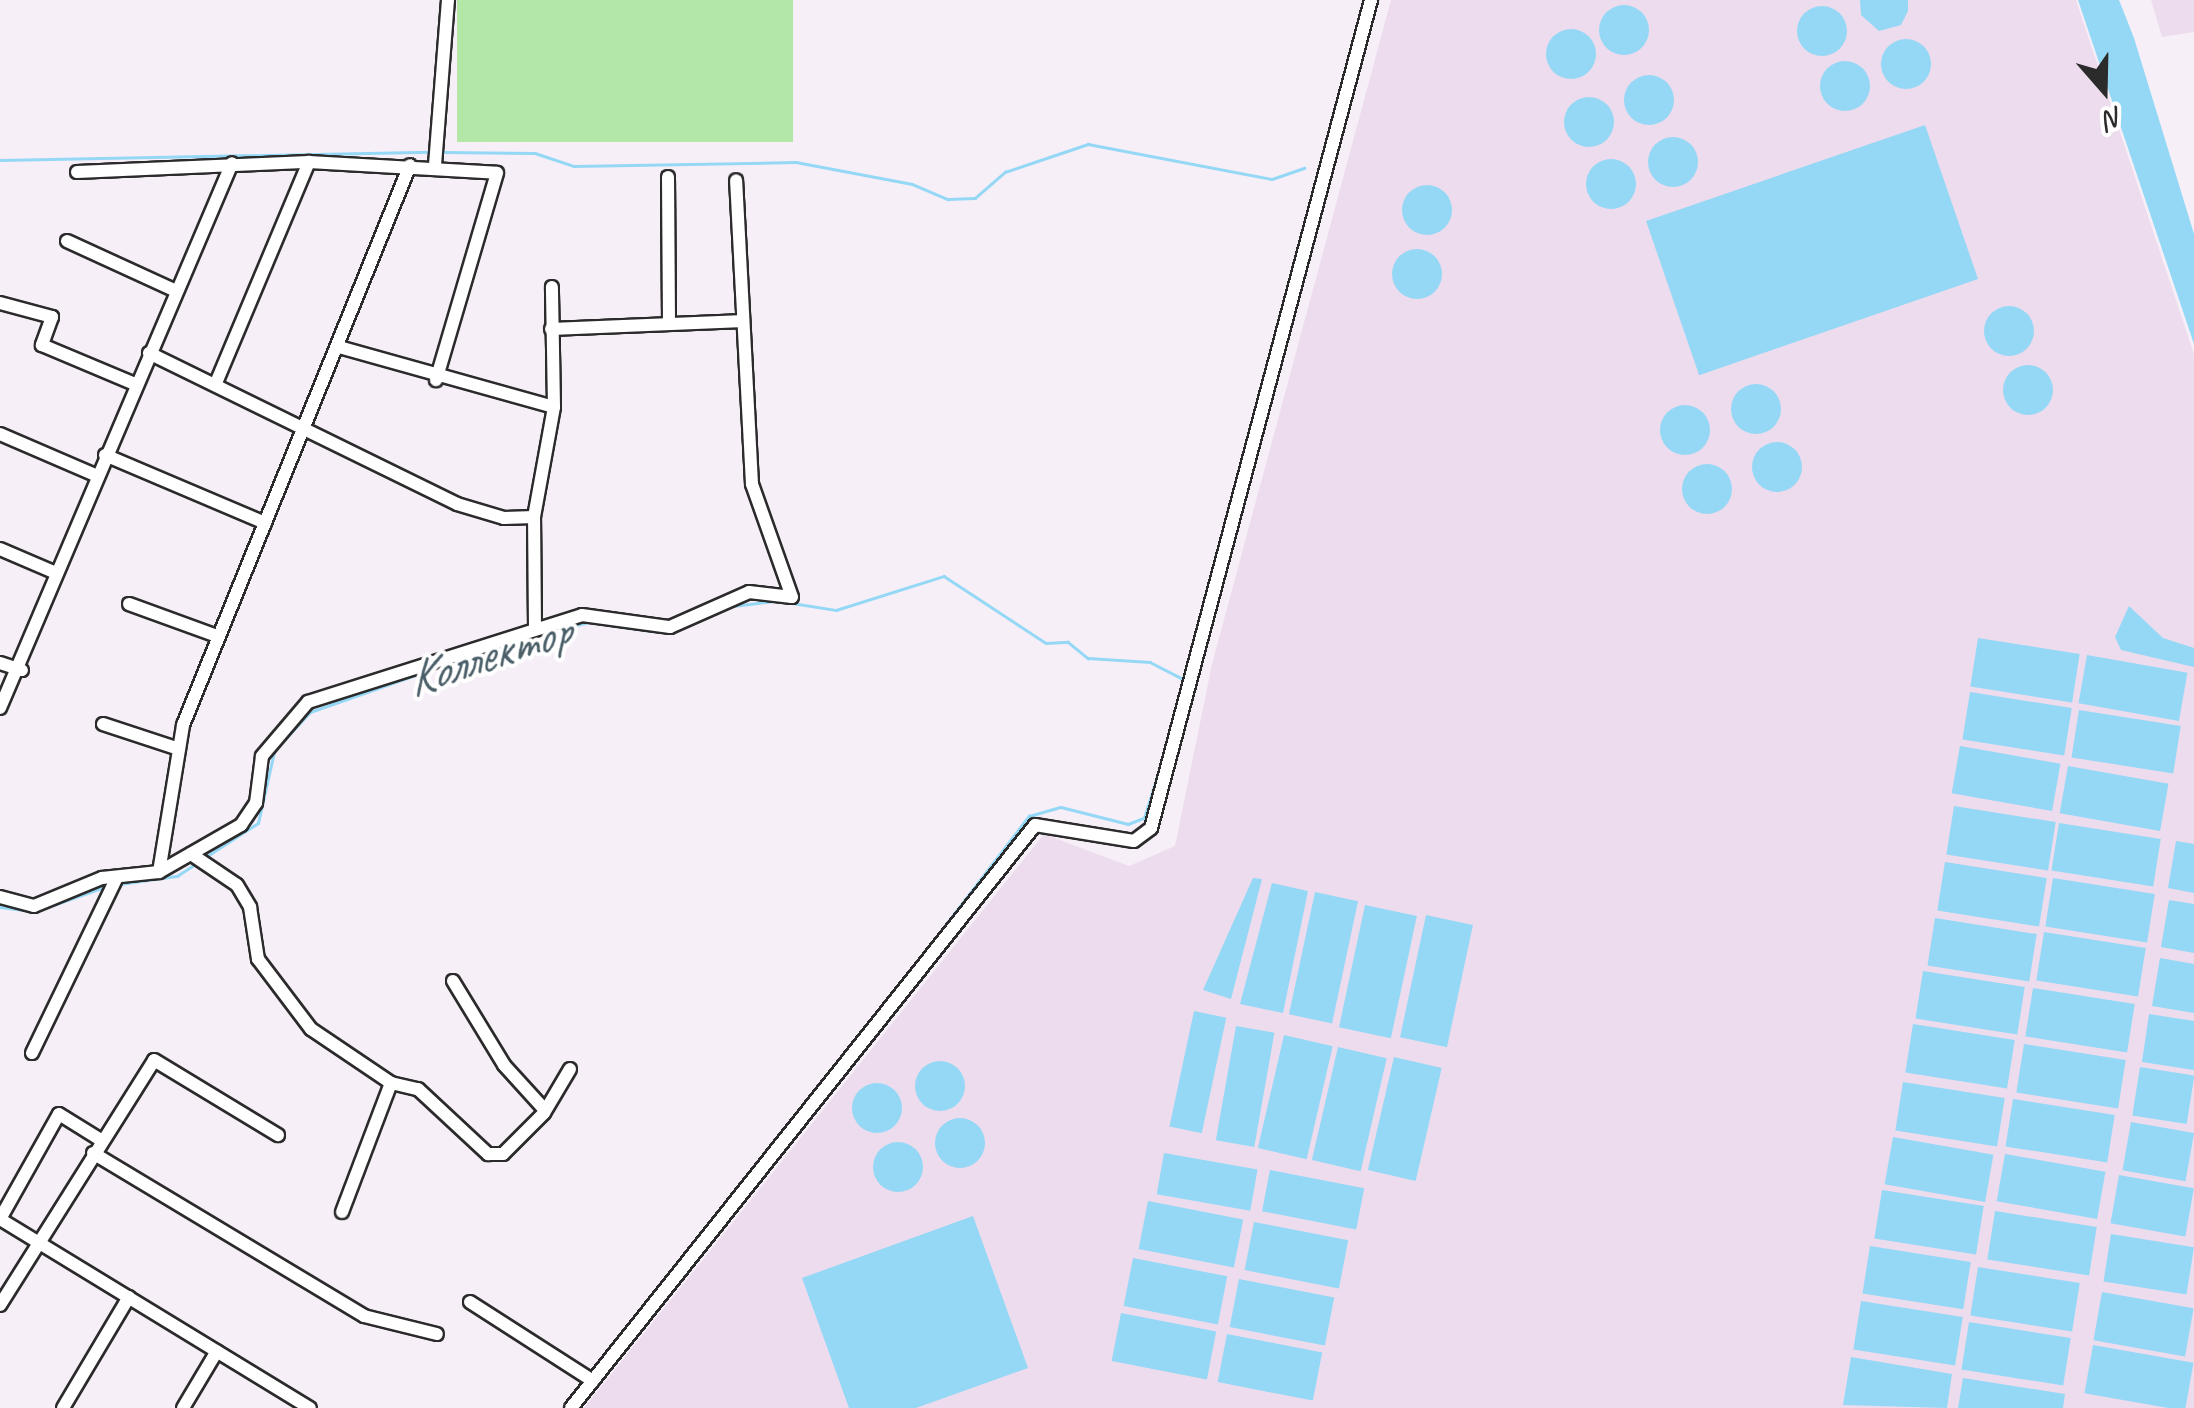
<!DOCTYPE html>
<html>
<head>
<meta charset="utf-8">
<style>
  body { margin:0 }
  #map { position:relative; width:2194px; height:1408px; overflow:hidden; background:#f7eff7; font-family:Caveat,sans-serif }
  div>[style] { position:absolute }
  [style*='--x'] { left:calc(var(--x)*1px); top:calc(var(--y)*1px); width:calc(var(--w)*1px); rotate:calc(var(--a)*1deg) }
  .built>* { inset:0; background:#eddced }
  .green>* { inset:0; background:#b3e7a8; transform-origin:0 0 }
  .water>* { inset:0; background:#94d8f6; transform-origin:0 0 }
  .round { border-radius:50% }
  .stream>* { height:2.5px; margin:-1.25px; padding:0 1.25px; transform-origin:1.25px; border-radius:1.25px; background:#94d8f6 }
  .roads { filter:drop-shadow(2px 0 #2b2b2b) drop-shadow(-2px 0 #2b2b2b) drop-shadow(0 2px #2b2b2b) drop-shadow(0 -2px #2b2b2b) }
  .minor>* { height:12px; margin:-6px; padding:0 6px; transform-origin:6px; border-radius:6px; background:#fff }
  span { translate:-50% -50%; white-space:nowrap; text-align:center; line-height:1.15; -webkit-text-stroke:8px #fff; paint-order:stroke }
  .water-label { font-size:50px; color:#4a5f68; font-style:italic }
  .north { position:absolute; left:2054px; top:40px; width:100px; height:100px; -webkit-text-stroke:8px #fff; paint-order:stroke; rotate:160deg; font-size:28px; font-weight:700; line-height:40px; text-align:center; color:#2b2b2b }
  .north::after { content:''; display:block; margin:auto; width:35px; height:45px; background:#2b2b2b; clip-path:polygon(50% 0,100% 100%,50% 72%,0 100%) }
</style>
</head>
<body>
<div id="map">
  <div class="built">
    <i style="clip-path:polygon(1391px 0,2076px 0,2194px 354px,2194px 1408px,584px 1408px,1044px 834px,1129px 866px,1175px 846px,1212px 664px)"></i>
    <i style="clip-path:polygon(2151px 0,2194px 0,2194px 32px,2162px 37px)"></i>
  </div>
  <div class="green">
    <i style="left:457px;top:0;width:336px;height:142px"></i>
  </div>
  <div class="water">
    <i style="clip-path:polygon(1860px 0,1908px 0,1908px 11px,1901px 25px,1879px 31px,1861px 15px)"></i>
    <i style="clip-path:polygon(2078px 0,2119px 0,2134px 38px,2194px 234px,2194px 344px)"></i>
    <i class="round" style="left:1599px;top:5px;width:50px;height:50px"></i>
    <i class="round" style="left:1797px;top:6px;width:50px;height:50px"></i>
    <i class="round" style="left:1546px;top:29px;width:50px;height:50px"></i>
    <i class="round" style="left:1881px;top:39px;width:50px;height:50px"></i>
    <i class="round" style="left:1820px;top:61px;width:50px;height:50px"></i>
    <i class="round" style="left:1624px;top:75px;width:50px;height:50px"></i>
    <i class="round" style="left:1564px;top:97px;width:50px;height:50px"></i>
    <i style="left:1925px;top:125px;width:163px;height:295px;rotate:71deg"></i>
    <i class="round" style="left:1648px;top:137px;width:50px;height:50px"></i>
    <i class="round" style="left:1586px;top:159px;width:50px;height:50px"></i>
    <i class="round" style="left:1402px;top:185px;width:50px;height:50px"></i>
    <i class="round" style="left:1392px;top:249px;width:50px;height:50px"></i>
    <i class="round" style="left:1984px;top:306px;width:50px;height:50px"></i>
    <i class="round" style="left:2003px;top:365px;width:50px;height:50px"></i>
    <i class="round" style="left:1731px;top:384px;width:50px;height:50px"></i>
    <i class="round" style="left:1660px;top:405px;width:50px;height:50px"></i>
    <i class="round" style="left:1752px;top:442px;width:50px;height:50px"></i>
    <i class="round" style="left:1682px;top:464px;width:50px;height:50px"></i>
    <i style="clip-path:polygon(2129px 606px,2163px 638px,2194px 648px,2194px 667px,2121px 650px,2115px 637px)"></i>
    <i style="left:1978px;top:638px;width:103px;height:49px;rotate:9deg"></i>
    <i style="left:2087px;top:655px;width:102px;height:49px;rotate:10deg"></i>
    <i style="left:1970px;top:692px;width:103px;height:48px;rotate:9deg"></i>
    <i style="left:2079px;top:710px;width:103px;height:48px;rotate:9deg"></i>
    <i style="left:1960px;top:746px;width:102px;height:48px;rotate:10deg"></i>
    <i style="left:2068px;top:766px;width:102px;height:48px;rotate:10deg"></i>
    <i style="left:1954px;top:806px;width:103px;height:49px;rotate:9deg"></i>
    <i style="left:2059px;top:823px;width:103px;height:48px;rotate:9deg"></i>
    <i style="clip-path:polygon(2176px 841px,2194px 844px,2194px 893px,2168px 888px)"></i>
    <i style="left:1945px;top:862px;width:103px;height:49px;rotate:9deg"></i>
    <i style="clip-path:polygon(1253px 878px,1262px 879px,1231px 999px,1203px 990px)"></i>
    <i style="left:2053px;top:878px;width:103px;height:49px;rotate:9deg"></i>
    <i style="clip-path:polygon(1272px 883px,1308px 891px,1283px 1013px,1240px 1004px)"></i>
    <i style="left:1315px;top:892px;width:44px;height:125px;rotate:12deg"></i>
    <i style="clip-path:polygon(2169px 900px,2194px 904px,2194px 953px,2161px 947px)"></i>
    <i style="left:1365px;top:905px;width:53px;height:125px;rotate:12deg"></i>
    <i style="left:1426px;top:915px;width:48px;height:125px;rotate:12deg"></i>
    <i style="left:1935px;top:918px;width:103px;height:48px;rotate:9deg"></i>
    <i style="left:2044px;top:932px;width:103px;height:49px;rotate:9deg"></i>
    <i style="clip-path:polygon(2160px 958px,2194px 964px,2194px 1013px,2152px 1006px)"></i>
    <i style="left:1923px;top:971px;width:103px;height:48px;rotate:9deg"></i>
    <i style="left:2033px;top:988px;width:103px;height:49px;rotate:9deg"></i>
    <i style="left:1194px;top:1011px;width:33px;height:118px;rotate:12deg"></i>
    <i style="clip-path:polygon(2149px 1014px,2194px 1021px,2194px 1070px,2142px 1062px)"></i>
    <i style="left:1913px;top:1024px;width:103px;height:49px;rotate:9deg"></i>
    <i style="left:1236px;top:1026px;width:39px;height:116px;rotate:10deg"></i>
    <i style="left:1284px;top:1035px;width:50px;height:116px;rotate:13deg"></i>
    <i style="left:2024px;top:1044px;width:103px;height:49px;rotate:9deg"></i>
    <i style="left:1338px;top:1047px;width:50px;height:116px;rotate:13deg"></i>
    <i style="left:1394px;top:1057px;width:49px;height:116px;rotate:13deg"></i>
    <i class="round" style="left:915px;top:1061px;width:50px;height:50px"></i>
    <i style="left:2140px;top:1067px;width:55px;height:49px;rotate:9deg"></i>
    <i style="left:1903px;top:1082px;width:103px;height:49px;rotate:9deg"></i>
    <i class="round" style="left:852px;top:1083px;width:50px;height:50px"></i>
    <i style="left:2013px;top:1099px;width:103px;height:48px;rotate:9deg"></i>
    <i class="round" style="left:935px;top:1118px;width:50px;height:50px"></i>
    <i style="left:2131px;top:1122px;width:64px;height:49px;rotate:10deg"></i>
    <i style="left:1893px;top:1137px;width:102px;height:48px;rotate:10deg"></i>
    <i class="round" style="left:873px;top:1142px;width:50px;height:50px"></i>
    <i style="left:1164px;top:1153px;width:95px;height:42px;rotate:10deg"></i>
    <i style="left:2005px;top:1154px;width:102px;height:48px;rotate:10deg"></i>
    <i style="left:1270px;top:1170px;width:96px;height:42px;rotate:11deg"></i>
    <i style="left:2119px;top:1175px;width:76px;height:49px;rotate:10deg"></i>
    <i style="left:1882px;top:1190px;width:103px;height:49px;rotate:9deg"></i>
    <i style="left:1148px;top:1201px;width:97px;height:49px;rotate:11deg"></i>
    <i style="left:1995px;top:1211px;width:103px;height:49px;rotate:9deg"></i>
    <i style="clip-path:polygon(973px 1216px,1028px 1368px,916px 1408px,849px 1408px,802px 1278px)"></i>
    <i style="left:1254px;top:1222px;width:96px;height:49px;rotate:11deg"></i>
    <i style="left:2111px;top:1234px;width:84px;height:48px;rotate:9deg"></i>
    <i style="left:1870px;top:1246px;width:102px;height:48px;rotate:9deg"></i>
    <i style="left:1133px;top:1258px;width:96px;height:49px;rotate:11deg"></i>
    <i style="left:1978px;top:1267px;width:103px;height:49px;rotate:9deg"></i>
    <i style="left:1239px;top:1279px;width:97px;height:49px;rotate:11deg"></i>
    <i style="left:2102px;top:1292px;width:93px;height:49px;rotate:10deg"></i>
    <i style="left:1861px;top:1301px;width:103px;height:49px;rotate:9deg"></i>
    <i style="left:1121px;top:1313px;width:97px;height:49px;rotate:11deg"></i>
    <i style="left:1969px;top:1322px;width:103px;height:48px;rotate:9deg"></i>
    <i style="left:1227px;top:1334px;width:97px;height:49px;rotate:11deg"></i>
    <i style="left:2093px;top:1345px;width:102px;height:49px;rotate:10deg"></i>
    <i style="clip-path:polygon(1851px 1357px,1952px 1374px,1947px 1408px,1843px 1405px)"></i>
    <i style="clip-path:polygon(1963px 1378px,2065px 1394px,2063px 1408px,1958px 1408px)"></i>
  </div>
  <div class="stream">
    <i style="--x:443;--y:152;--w:92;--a:0.6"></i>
    <i style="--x:535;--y:153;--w:41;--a:18.4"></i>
    <i style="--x:574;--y:166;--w:222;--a:-1"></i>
    <i style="--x:796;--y:162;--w:118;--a:10.7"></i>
    <i style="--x:912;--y:184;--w:39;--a:23"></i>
    <i style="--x:948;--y:199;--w:27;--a:-2"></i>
    <i style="--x:975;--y:198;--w:40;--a:-41"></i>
    <i style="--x:1005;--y:172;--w:88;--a:-18.6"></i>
    <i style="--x:1088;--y:144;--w:187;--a:10.8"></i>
    <i style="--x:1272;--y:179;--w:34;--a:-19"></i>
    <i style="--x:0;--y:160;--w:430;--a:-1.1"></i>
    <i style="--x:792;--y:603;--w:45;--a:9"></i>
    <i style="--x:836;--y:610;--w:113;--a:-17.5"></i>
    <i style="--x:944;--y:576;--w:122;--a:33.3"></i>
    <i style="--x:1046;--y:643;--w:22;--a:-3"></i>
    <i style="--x:1068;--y:642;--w:26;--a:39"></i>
    <i style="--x:1088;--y:658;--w:62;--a:3.7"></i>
    <i style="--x:1150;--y:662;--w:42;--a:27.2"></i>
    <i style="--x:733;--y:606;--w:41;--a:-7"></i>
    <i style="--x:608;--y:625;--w:51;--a:7.8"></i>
    <i style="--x:555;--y:630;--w:37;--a:-13"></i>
    <i style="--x:445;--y:665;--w:87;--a:-17.4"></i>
    <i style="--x:285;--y:739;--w:37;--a:-47"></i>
    <i style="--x:310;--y:712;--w:121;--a:-19.3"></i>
    <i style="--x:204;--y:858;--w:64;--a:-32.9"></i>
    <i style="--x:258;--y:823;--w:73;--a:-77.3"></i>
    <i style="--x:120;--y:884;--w:58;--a:-8"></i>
    <i style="--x:177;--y:876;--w:24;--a:-33"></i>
    <i style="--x:0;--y:907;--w:32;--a:7"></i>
    <i style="--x:45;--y:908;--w:66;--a:-19.5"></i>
    <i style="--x:903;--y:980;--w:207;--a:-52.5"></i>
    <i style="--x:1029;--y:816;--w:33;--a:-16"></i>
    <i style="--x:1061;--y:807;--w:69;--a:14.2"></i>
    <i style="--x:1128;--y:824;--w:17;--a:-21"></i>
    <i style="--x:1144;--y:818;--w:70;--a:-72.6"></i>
  </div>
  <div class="roads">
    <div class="minor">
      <i style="--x:435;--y:165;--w:166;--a:-85.5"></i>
      <i style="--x:77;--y:172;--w:232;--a:-2.5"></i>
      <i style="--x:309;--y:162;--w:188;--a:3.3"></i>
      <i style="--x:497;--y:173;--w:216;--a:106.4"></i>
      <i style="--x:668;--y:177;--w:142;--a:89.6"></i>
      <i style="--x:67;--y:241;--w:120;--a:24.6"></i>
      <i style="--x:0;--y:303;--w:54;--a:15.1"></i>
      <i style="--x:52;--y:317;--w:30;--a:110"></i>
      <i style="--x:42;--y:345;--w:101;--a:22.8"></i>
      <i style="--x:551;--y:329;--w:187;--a:-2.4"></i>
      <i style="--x:339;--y:347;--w:223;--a:15.6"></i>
      <i style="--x:149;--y:353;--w:343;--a:26.1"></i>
      <i style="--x:457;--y:504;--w:49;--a:16.6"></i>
      <i style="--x:504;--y:518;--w:30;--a:-2"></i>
      <i style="--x:216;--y:383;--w:240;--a:-67.2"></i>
      <i style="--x:0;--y:434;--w:103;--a:23.3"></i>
      <i style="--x:105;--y:455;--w:174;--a:23"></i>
      <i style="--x:0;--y:549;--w:61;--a:23.2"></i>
      <i style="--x:129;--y:604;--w:94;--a:20"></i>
      <i style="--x:535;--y:628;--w:111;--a:-90.5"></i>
      <i style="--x:534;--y:517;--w:112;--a:-79.7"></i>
      <i style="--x:554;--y:407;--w:120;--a:-91"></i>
      <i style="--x:0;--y:663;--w:23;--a:18"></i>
      <i style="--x:0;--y:708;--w:592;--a:-66.94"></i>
      <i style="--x:103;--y:724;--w:80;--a:18.2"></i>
      <i style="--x:191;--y:854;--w:55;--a:34"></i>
      <i style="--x:237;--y:885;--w:26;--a:59"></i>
      <i style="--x:250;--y:907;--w:53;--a:81.3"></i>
      <i style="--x:258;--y:959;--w:88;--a:52.9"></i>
      <i style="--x:311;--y:1029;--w:97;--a:34"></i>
      <i style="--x:391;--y:1083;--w:28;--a:13"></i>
      <i style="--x:418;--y:1089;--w:96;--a:42.9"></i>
      <i style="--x:488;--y:1154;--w:15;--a:0"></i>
      <i style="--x:503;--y:1154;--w:58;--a:-45"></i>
      <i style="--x:544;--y:1113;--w:51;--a:-59.4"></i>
      <i style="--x:159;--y:872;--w:149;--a:-80.7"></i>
      <i style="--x:183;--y:725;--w:604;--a:-67.93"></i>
      <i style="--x:0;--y:897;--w:35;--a:15"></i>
      <i style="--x:34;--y:906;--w:74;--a:-22.4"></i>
      <i style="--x:102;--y:878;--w:57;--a:-6"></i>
      <i style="--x:159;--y:872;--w:95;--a:-29.8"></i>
      <i style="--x:241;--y:825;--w:27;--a:-56"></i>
      <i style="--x:256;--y:803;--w:47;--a:-82.7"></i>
      <i style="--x:262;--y:756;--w:71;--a:-49.6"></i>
      <i style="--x:308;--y:702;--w:287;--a:-17.6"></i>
      <i style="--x:582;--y:615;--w:89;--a:7.8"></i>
      <i style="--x:670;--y:627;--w:86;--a:-23.9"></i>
      <i style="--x:749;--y:592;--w:43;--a:6.6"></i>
      <i style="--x:792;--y:597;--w:120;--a:-109.5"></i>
      <i style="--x:752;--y:484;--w:304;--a:-93"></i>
      <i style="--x:453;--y:981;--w:98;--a:58.7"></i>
      <i style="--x:504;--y:1065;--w:61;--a:47.7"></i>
      <i style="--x:32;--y:1053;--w:195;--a:-64.2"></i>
      <i style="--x:93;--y:1153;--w:316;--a:31"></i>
      <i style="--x:364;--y:1316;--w:75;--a:13.9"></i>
      <i style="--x:342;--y:1212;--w:138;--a:-69.2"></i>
      <i style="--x:0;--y:1219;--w:363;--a:31.4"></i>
      <i style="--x:0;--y:1219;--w:120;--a:-60.7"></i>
      <i style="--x:59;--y:1114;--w:49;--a:31.8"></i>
      <i style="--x:470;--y:1302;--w:146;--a:32.7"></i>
      <i style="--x:0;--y:1305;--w:289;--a:-57.8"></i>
      <i style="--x:154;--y:1060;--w:145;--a:31.2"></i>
      <i style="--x:63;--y:1408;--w:129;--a:-59.3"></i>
      <i style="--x:183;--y:1408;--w:66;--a:-59.2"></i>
      <i style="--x:571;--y:1408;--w:745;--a:-51.48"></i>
      <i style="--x:1035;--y:825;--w:100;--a:9.2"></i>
      <i style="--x:1134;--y:841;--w:21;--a:-37"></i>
      <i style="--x:1151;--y:828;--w:857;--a:-75.12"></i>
    </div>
  </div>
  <div class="water-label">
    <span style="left:488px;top:655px;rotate:-18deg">Коллектор</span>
  </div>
  <div class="north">N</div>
</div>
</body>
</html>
